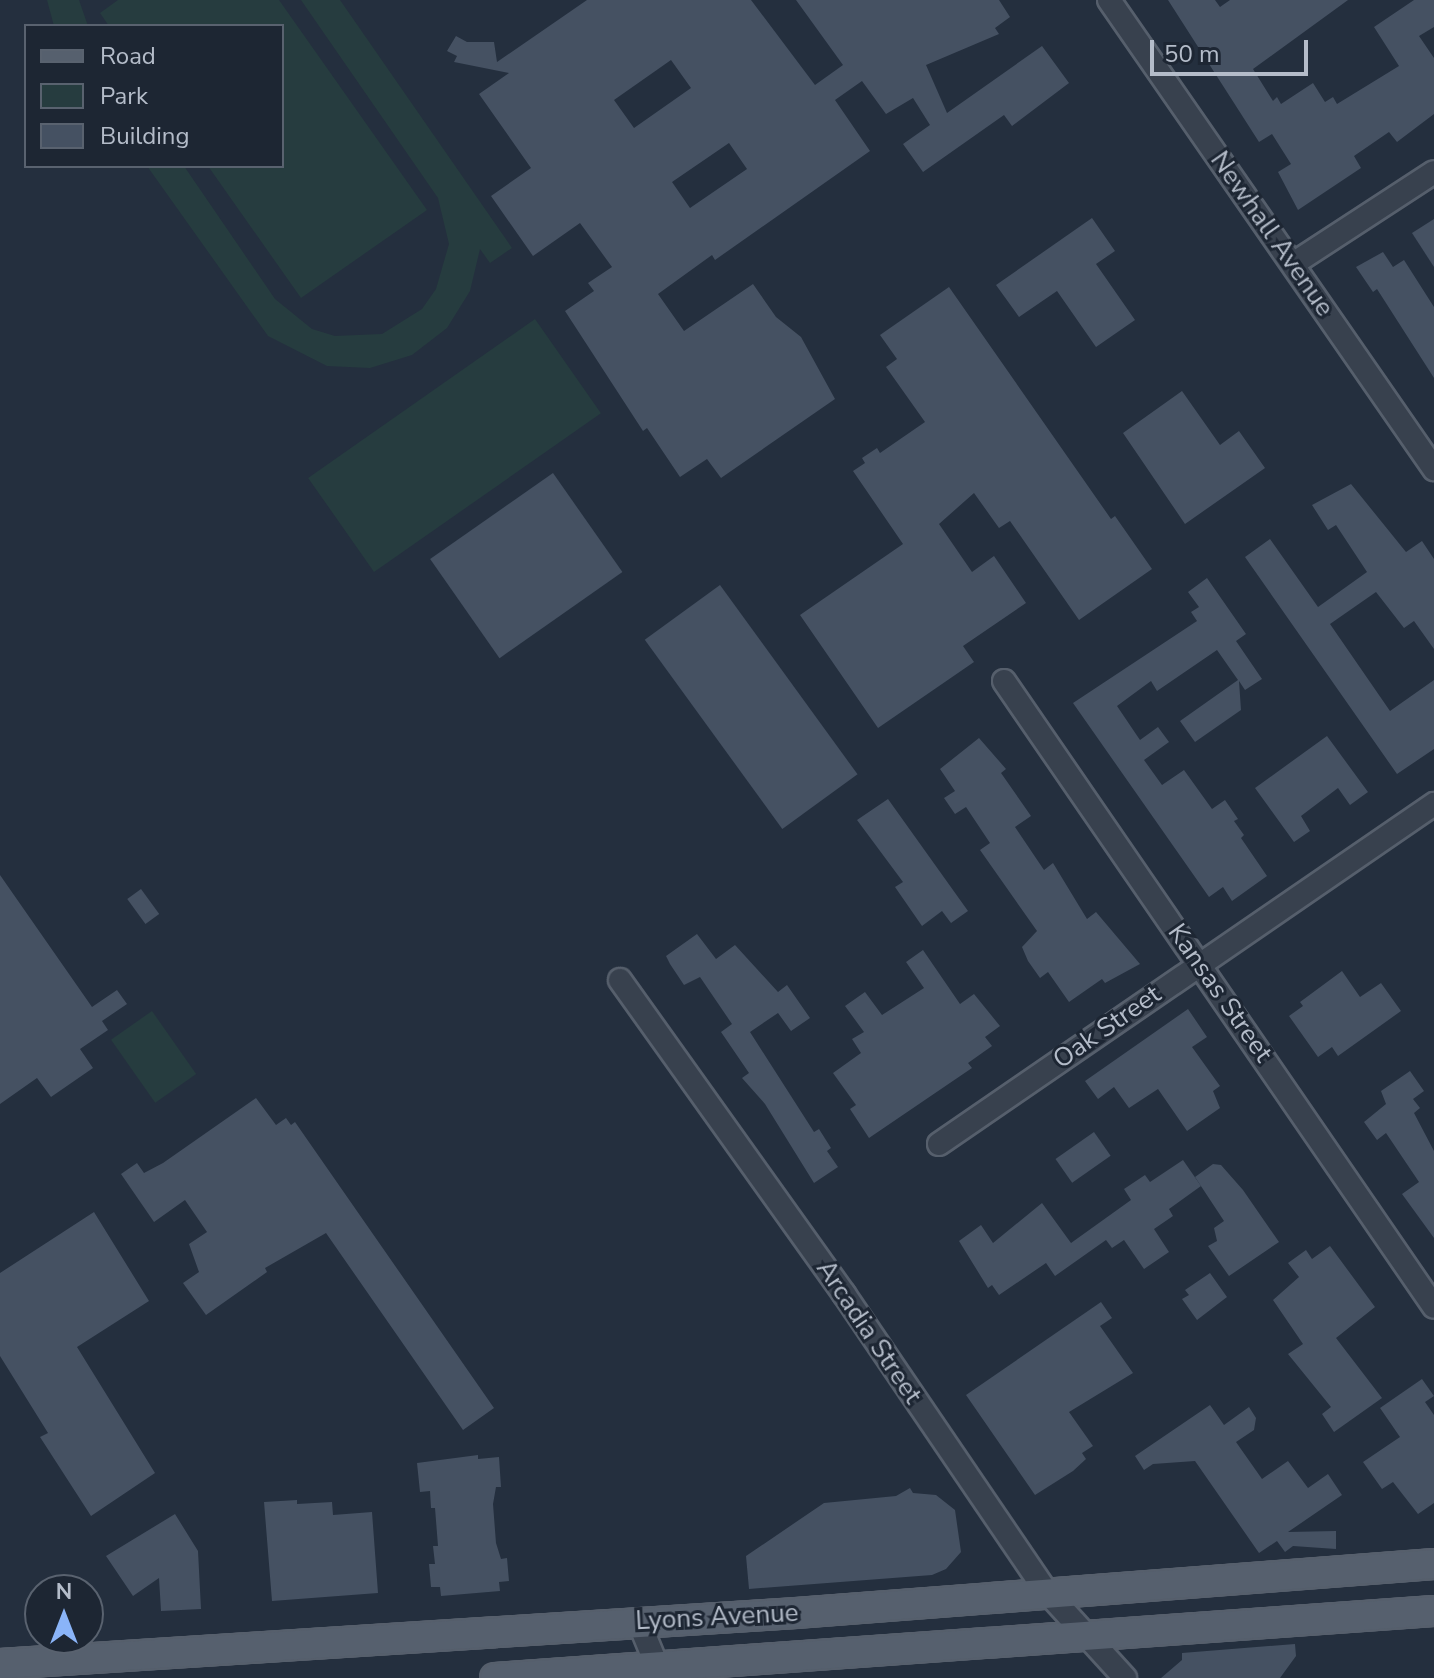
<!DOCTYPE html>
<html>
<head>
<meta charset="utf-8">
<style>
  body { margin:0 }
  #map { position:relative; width:1434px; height:1678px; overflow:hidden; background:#242f3e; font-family:"Nunito Sans",sans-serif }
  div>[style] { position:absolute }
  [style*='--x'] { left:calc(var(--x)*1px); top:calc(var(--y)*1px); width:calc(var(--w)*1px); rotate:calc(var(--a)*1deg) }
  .green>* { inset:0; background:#263c3f; transform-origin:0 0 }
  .building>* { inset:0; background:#455162; transform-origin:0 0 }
  .roads { filter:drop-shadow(2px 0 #565f6c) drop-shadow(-2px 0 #565f6c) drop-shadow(0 2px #565f6c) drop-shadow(0 -2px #565f6c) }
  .minor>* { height:22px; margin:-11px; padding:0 11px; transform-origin:11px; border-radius:11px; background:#38414e }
  .major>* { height:28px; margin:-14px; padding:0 14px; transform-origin:14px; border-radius:14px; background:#56606e }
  span { translate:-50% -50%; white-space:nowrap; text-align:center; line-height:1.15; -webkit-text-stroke:6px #1d2633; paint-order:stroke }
  .street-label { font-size:26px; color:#b4bcc9 }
  .legend { position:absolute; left:24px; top:24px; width:260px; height:144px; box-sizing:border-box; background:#1d2633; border:2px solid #59626f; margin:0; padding:10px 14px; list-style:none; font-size:24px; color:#b4bcc9 }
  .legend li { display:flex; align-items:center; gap:16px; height:40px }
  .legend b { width:40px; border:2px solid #59626f }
  .north { position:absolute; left:24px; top:1574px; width:80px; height:80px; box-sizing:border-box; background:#1d2633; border:2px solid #59626f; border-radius:50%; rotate:0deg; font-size:22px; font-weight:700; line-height:32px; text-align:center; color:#b4bcc9 }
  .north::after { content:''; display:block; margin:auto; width:28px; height:36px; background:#8ab4f8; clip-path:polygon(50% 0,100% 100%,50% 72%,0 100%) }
  .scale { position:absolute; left:1150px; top:40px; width:158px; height:36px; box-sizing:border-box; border:4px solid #b4bcc9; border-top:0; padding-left:10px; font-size:24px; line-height:28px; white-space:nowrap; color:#b4bcc9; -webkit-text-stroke:6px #1d2633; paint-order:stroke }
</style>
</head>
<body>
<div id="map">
  <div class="green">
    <i style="clip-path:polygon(47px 0,79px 0,88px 26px,54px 26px)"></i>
    <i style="clip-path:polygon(118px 0,279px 0,427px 210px,301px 298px,208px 166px,282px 166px,282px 26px,109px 26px,100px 13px)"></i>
    <i style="clip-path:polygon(301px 0,340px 0,512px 248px,490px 263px,480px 249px,470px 291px,447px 328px,412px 355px,370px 368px,327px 366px,268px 336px,147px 166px,184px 166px,275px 299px,312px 329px,335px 336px,382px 334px,422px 309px,436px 289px,449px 244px,438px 198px)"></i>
    <i style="left:535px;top:319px;width:115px;height:277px;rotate:55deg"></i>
    <i style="left:152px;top:1011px;width:77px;height:50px;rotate:55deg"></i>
  </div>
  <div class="building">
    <i style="clip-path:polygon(evenodd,587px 0,751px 0,815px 85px,843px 65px,796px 0,999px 0,1010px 17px,995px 28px,999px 34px,926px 65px,947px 113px,1042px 46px,1069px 83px,1012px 126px,1004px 115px,923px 172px,903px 144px,930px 125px,913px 98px,886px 114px,862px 81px,835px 100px,870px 151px,715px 260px,712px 255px,658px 294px,684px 331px,753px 284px,776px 317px,801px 337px,835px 399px,721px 478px,707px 459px,680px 477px,647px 428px,643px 431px,565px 311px,594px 291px,588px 283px,612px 267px,580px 223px,533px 256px,491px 196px,531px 168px,479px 94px,509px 73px,454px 62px,457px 56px,447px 51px,456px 36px,467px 42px,494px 42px,497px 62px,587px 0,671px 60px,691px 88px,634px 128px,614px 100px,671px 60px,587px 0,729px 143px,747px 169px,690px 208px,672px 182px,729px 143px)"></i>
    <i style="clip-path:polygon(1168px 0,1215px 0,1220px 7px,1230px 0,1348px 0,1253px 69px,1273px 101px,1277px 97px,1281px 104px,1313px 83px,1325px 102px,1333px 97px,1337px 104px,1399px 66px,1374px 27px,1414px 0,1434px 0,1434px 27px,1419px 36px,1434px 58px,1434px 114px,1397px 142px,1389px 132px,1354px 156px,1361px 168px,1298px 210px,1278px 172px,1291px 164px,1272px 134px,1259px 142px)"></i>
    <i style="clip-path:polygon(1092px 218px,1115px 251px,1096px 264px,1135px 320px,1096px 347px,1057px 291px,1019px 317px,996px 285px)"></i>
    <i style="clip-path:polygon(1434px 219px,1434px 267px,1412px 233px)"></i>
    <i style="clip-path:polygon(1383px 252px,1393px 267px,1404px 260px,1434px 307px,1434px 378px,1377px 289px,1373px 292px,1356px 267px)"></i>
    <i style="clip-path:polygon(949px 287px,1111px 519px,1115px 516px,1152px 569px,1079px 620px,1010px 521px,999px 528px,974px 493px,939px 524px,972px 572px,994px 556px,1026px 603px,963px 646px,974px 662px,878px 728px,800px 615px,903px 544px,853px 471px,865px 463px,862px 458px,877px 448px,880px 453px,925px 422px,886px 367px,897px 359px,880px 335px)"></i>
    <i style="clip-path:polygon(1182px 391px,1220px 445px,1239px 431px,1265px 468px,1185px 524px,1123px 433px)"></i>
    <i style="left:553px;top:473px;width:121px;height:150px;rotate:55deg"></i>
    <i style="clip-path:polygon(1351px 484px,1406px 552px,1422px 541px,1434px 559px,1434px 649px,1414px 621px,1404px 628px,1376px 592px,1330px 624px,1390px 711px,1434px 680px,1434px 749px,1397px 774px,1245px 557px,1270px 539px,1318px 607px,1367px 572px,1336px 525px,1328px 530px,1312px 505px)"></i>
    <i style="clip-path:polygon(1207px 578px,1246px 634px,1236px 641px,1262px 679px,1245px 690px,1239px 681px,1241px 710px,1195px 742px,1180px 721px,1238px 680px,1217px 650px,1157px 691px,1151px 681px,1117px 706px,1140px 740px,1158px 727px,1169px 742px,1144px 760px,1162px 785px,1184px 770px,1212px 809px,1225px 800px,1238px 819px,1234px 821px,1244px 835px,1241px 838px,1267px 876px,1232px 901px,1223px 887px,1209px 897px,1073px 703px,1197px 621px,1191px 612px,1199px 607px,1188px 592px)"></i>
    <i style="left:720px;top:585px;width:234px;height:93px;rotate:54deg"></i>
    <i style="clip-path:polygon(1327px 736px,1368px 792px,1350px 805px,1338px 788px,1301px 816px,1310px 831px,1294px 842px,1255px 788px)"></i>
    <i style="clip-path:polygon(979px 738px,1006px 769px,1001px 773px,1031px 816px,1015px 827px,1044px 870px,1053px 863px,1087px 919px,1096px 912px,1140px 964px,1105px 983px,1102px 979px,1069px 1002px,1048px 972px,1040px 978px,1028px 961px,1022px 947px,1037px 931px,980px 850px,990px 843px,966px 807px,955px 814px,944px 798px,955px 791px,940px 769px)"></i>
    <i style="clip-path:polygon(888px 799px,968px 911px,951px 923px,942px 911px,922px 926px,895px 887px,903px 882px,857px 820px)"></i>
    <i style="clip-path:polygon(0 875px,92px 1007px,117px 990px,127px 1004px,102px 1021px,108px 1030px,80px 1049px,93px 1068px,51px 1097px,37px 1078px,0 1104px)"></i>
    <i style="left:141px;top:889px;width:31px;height:17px;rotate:54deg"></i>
    <i style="clip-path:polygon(697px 934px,716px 959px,735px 945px,778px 992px,787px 985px,810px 1018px,791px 1031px,778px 1013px,750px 1032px,814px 1132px,819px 1129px,831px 1148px,827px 1151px,838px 1167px,814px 1183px,765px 1104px,742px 1078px,749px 1073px,721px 1032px,732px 1024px,700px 977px,684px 985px,670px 964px,666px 956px)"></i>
    <i style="clip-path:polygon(923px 950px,960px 1004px,974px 994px,1000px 1026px,985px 1037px,992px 1046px,968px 1063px,972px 1068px,869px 1138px,850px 1109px,856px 1105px,833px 1073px,861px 1053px,852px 1039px,864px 1032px,845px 1006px,865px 992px,882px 1015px,924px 988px,906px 962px)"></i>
    <i style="clip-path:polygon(1342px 971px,1360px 997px,1381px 983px,1401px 1011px,1338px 1056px,1332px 1047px,1318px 1057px,1289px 1016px,1303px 1006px,1300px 1002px)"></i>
    <i style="clip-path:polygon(1188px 1009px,1207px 1037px,1192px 1047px,1220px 1086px,1213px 1091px,1220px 1108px,1187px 1131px,1158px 1089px,1129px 1108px,1114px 1087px,1098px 1099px,1085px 1081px)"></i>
    <i style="clip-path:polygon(1410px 1071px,1424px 1091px,1413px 1099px,1420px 1108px,1414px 1113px,1434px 1151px,1434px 1238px,1402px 1194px,1419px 1182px,1386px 1133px,1377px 1140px,1364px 1122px,1386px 1104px,1381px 1091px)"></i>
    <i style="clip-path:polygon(256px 1098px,276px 1125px,286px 1118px,291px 1125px,295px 1122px,494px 1408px,463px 1430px,326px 1233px,265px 1268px,267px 1272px,206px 1315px,183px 1283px,199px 1272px,189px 1244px,207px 1232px,185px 1200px,154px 1222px,121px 1174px,137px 1163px,144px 1173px,163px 1163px)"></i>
    <i style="left:1094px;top:1132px;width:29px;height:47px;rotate:55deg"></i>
    <i style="clip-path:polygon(1183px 1160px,1201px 1186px,1169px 1209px,1173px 1216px,1154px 1229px,1169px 1252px,1144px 1269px,1124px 1240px,1112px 1248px,1106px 1240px,1055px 1276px,1046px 1263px,999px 1295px,992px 1285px,988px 1288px,959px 1241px,981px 1225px,993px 1243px,1042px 1203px,1071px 1243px,1131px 1200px,1124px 1189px,1145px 1175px,1150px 1182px)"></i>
    <i style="clip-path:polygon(1213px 1164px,1221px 1165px,1243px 1190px,1279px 1242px,1229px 1276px,1208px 1246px,1217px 1241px,1214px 1228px,1224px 1221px,1195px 1177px)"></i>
    <i style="clip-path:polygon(94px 1212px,149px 1301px,77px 1347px,155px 1473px,91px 1516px,40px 1437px,48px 1433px,0 1356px,0 1273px)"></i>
    <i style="clip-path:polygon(1330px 1246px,1375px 1307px,1336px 1338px,1382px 1398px,1334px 1432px,1322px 1414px,1331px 1407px,1288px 1354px,1303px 1344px,1273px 1300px,1299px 1277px,1288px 1263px,1306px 1250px,1312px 1259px)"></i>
    <i style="clip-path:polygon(1210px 1273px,1227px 1297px,1197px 1320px,1182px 1299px,1189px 1295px,1185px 1290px)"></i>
    <i style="clip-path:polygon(1101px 1302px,1112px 1318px,1100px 1326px,1133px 1373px,1069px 1412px,1093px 1446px,1082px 1453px,1086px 1459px,1073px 1471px,1035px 1495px,966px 1395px)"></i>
    <i style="clip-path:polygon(1422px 1379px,1434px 1396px,1425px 1402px,1434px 1415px,1434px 1503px,1418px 1514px,1393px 1482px,1382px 1489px,1363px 1462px,1400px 1437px,1380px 1408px)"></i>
    <i style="clip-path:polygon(1210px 1405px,1224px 1425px,1249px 1407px,1256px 1418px,1254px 1430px,1236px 1442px,1262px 1479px,1288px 1461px,1308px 1488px,1328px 1474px,1342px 1495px,1288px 1532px,1336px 1531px,1336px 1549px,1293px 1546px,1285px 1552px,1277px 1541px,1259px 1553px,1195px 1461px,1153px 1464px,1144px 1470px,1135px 1456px)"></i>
    <i style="clip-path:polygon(478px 1455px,478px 1459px,499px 1457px,501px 1487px,496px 1487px,493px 1504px,496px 1543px,501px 1559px,507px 1558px,509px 1581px,499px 1582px,500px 1591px,441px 1596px,440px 1587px,431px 1587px,429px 1564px,435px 1564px,433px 1546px,438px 1546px,435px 1508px,431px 1508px,430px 1491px,420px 1492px,417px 1463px)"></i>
    <i style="clip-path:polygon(910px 1488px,913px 1493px,936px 1495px,955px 1510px,961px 1552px,946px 1569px,932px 1575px,749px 1589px,746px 1556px,824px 1503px,896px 1496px)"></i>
    <i style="clip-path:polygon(297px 1500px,297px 1504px,332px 1502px,333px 1515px,372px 1512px,378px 1593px,272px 1601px,264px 1502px)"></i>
    <i style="clip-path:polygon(175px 1514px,198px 1551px,201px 1609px,161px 1611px,159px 1578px,133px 1596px,106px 1556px)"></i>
    <i style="clip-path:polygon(1295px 1644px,1296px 1656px,1280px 1678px,1161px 1678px,1182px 1660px,1182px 1653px)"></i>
  </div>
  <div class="roads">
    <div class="minor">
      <i style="--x:1109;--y:0;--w:571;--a:55.28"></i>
      <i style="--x:1293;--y:264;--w:168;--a:-33.1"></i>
      <i style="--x:1004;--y:681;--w:759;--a:55.51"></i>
      <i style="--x:620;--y:980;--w:386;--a:54.5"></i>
      <i style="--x:844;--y:1294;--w:358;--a:55.8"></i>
      <i style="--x:1045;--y:1590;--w:119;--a:47.7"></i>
      <i style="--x:939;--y:1144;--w:601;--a:-34.48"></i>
      <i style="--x:639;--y:1622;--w:61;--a:67.7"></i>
    </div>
    <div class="major">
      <i style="--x:0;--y:1664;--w:798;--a:-3.67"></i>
      <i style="--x:796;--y:1613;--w:640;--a:-4.39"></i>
      <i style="--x:495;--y:1678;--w:941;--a:-4.08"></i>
    </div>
  </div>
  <div class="street-label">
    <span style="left:1272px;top:234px;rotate:55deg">Newhall Avenue</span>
    <span style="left:1220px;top:993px;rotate:55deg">Kansas Street</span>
    <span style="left:1107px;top:1027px;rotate:-35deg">Oak Street</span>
    <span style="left:869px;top:1332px;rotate:56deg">Arcadia Street</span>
    <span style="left:717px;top:1617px;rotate:-3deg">Lyons Avenue</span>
  </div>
  <ul class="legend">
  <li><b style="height:10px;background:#56606e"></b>Road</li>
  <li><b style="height:22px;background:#263c3f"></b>Park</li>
  <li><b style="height:22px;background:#455162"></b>Building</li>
  </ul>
  <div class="north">N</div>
  <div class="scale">50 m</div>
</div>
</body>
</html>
